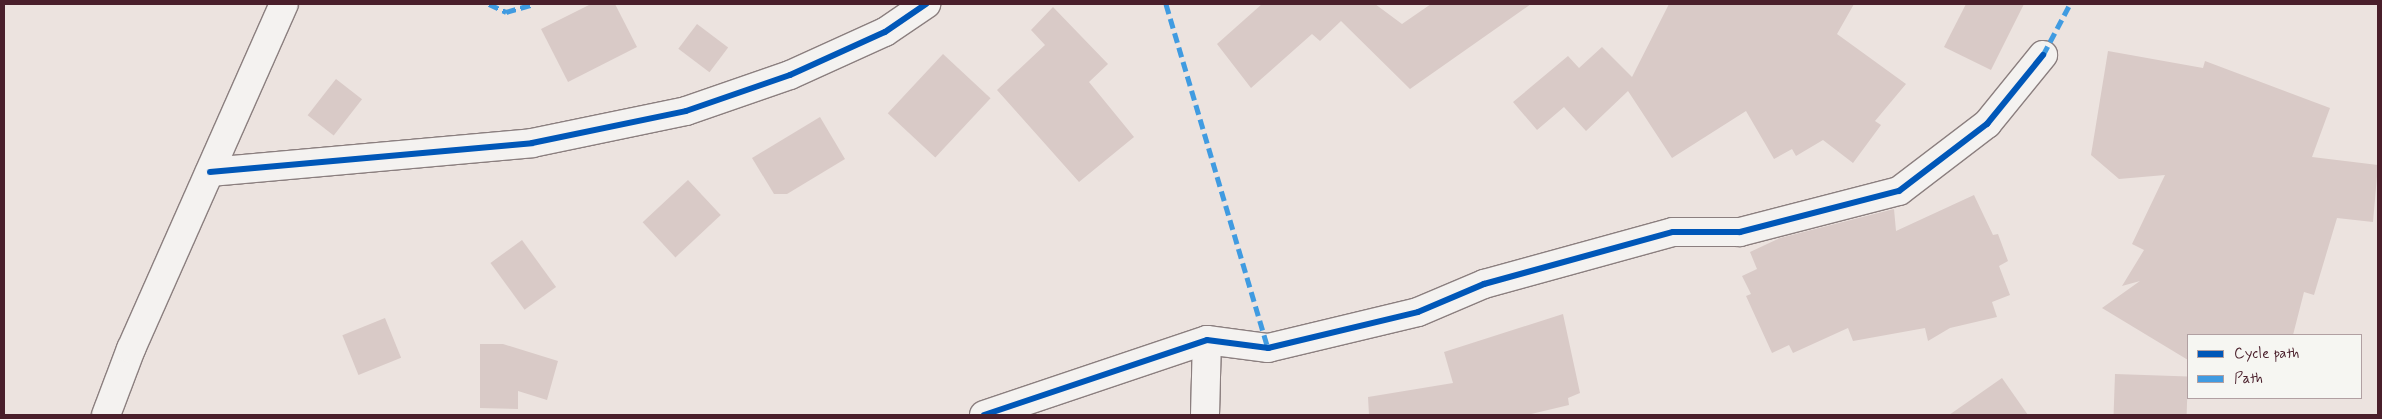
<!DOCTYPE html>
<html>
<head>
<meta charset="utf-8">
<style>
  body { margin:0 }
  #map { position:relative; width:2382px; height:419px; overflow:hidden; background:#ece3df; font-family:Mynerve,sans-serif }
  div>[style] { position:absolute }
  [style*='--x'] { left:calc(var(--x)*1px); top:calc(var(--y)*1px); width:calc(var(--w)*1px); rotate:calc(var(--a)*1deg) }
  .building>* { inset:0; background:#d9cac7; transform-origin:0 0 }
  .roads { filter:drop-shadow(1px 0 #8b7f7f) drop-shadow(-1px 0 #8b7f7f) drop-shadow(0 1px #8b7f7f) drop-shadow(0 -1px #8b7f7f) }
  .minor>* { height:28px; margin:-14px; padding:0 14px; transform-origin:14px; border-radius:14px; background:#f4f2f0 }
  .quiet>* { height:5px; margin-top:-2.5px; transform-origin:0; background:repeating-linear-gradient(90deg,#409be1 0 10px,transparent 0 15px) }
  .cycleway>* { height:6px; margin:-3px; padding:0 3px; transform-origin:3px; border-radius:3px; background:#0057b8 }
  span { translate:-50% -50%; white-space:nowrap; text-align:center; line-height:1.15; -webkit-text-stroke:4px #f6f6f2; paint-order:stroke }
  .frame { position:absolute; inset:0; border:5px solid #4a1f2b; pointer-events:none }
  .legend { position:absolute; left:2187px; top:334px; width:175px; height:65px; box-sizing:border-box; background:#f6f6f2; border:1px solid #b1a0a2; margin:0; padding:6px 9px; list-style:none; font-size:15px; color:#4a1f2b }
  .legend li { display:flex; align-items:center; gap:10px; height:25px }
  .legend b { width:25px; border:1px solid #b1a0a2 }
</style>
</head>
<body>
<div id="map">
  <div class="building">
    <i style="clip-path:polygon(591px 4px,615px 4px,637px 47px,568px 82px,541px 29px)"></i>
    <i style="clip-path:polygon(1262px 4px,1375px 4px,1402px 24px,1431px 4px,1531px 4px,1410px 89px,1341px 21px,1320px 41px,1312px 34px,1251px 88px,1217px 44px)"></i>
    <i style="clip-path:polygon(1669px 4px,1854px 4px,1837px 34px,1906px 84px,1875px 121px,1881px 125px,1853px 163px,1823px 140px,1796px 156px,1792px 149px,1774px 159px,1746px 111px,1672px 158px,1628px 91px,1586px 131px,1564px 107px,1537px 130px,1513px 102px,1568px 56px,1579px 68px,1602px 47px,1632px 77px)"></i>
    <i style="clip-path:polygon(1966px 4px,2024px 4px,1991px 70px,1944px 47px)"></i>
    <i style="clip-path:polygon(1053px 7px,1108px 64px,1089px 82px,1134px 137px,1079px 182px,997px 90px,1045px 45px,1031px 30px)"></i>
    <i style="left:697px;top:24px;width:39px;height:31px;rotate:37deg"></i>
    <i style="clip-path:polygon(2108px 51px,2203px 68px,2205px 61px,2330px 108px,2312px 157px,2378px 165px,2373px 222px,2337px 218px,2314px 295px,2304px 292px,2293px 335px,2188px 335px,2188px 360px,2102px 308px,2140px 281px,2122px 286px,2144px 250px,2132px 244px,2165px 175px,2119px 179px,2091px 155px)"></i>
    <i style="left:943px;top:54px;width:65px;height:81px;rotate:43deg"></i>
    <i style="left:336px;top:79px;width:33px;height:46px;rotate:38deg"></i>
    <i style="clip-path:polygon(820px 117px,845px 159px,787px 194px,774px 194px,752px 158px)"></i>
    <i style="left:688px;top:180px;width:48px;height:62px;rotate:47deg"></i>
    <i style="clip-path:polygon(1974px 195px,1993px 235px,1998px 234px,2008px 261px,1999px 266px,2010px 295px,1992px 302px,1997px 317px,1950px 328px,1928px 341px,1925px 328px,1853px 341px,1848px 328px,1793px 353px,1789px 345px,1772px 353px,1746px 296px,1751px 294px,1742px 276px,1757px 269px,1750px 252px,1780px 238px,1894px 209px,1896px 231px)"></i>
    <i style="left:522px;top:240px;width:58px;height:39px;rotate:54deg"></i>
    <i style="clip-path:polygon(1563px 314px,1580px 393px,1568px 398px,1569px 405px,1527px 415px,1369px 415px,1368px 397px,1453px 383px,1444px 352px)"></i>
    <i style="left:385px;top:318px;width:43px;height:46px;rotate:68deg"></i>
    <i style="clip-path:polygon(480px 344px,503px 344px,558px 361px,547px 400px,518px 391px,518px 409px,480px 408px)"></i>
    <i style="left:2115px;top:374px;width:73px;height:41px;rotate:2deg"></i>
    <i style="clip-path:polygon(2002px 378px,2028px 415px,1949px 415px)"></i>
  </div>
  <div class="roads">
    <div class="minor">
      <i style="--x:210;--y:172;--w:323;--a:-5.1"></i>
      <i style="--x:532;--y:143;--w:157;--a:-11.7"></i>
      <i style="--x:686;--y:111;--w:110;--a:-19.1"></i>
      <i style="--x:790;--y:75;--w:104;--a:-24.4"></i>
      <i style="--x:885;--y:32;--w:50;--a:-34.3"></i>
      <i style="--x:106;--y:415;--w:71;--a:-69.3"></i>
      <i style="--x:131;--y:349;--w:377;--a:-66.1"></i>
      <i style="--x:984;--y:415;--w:235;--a:-18.6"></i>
      <i style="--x:1207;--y:340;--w:62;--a:7.5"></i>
      <i style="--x:1268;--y:348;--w:154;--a:-13.5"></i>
      <i style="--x:1418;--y:312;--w:72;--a:-23"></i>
      <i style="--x:1484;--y:284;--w:196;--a:-15.4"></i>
      <i style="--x:1673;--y:232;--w:67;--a:0"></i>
      <i style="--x:1740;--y:232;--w:164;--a:-14.5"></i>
      <i style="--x:1899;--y:191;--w:111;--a:-37.3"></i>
      <i style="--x:1987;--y:124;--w:89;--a:-50.9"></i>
      <i style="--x:1205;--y:415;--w:75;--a:-88.5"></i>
    </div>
  </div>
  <div class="quiet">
    <i style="--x:489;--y:4;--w:19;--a:25"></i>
    <i style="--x:506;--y:12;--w:29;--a:-16"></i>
    <i style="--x:1166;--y:4;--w:359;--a:73.5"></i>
    <i style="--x:2043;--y:55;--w:58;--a:-62.1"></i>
  </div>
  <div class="cycleway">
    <i style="--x:210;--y:172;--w:323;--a:-5.1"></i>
    <i style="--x:532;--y:143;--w:157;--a:-11.7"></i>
    <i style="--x:686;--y:111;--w:110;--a:-19.1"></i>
    <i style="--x:790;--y:75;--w:104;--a:-24.4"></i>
    <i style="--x:885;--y:32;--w:50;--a:-34.3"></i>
    <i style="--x:984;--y:415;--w:235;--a:-18.6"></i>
    <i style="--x:1207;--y:340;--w:62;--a:7.5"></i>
    <i style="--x:1268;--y:348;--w:154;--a:-13.5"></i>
    <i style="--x:1418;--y:312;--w:72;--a:-23"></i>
    <i style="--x:1484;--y:284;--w:196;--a:-15.4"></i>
    <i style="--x:1673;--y:232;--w:67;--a:0"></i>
    <i style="--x:1740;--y:232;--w:164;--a:-14.5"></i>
    <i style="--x:1899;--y:191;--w:111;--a:-37.3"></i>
    <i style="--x:1987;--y:124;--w:89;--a:-50.9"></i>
  </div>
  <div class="frame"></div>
  <ul class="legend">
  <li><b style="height:6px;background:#0057b8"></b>Cycle path</li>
  <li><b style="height:6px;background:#409be1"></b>Path</li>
  </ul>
</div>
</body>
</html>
